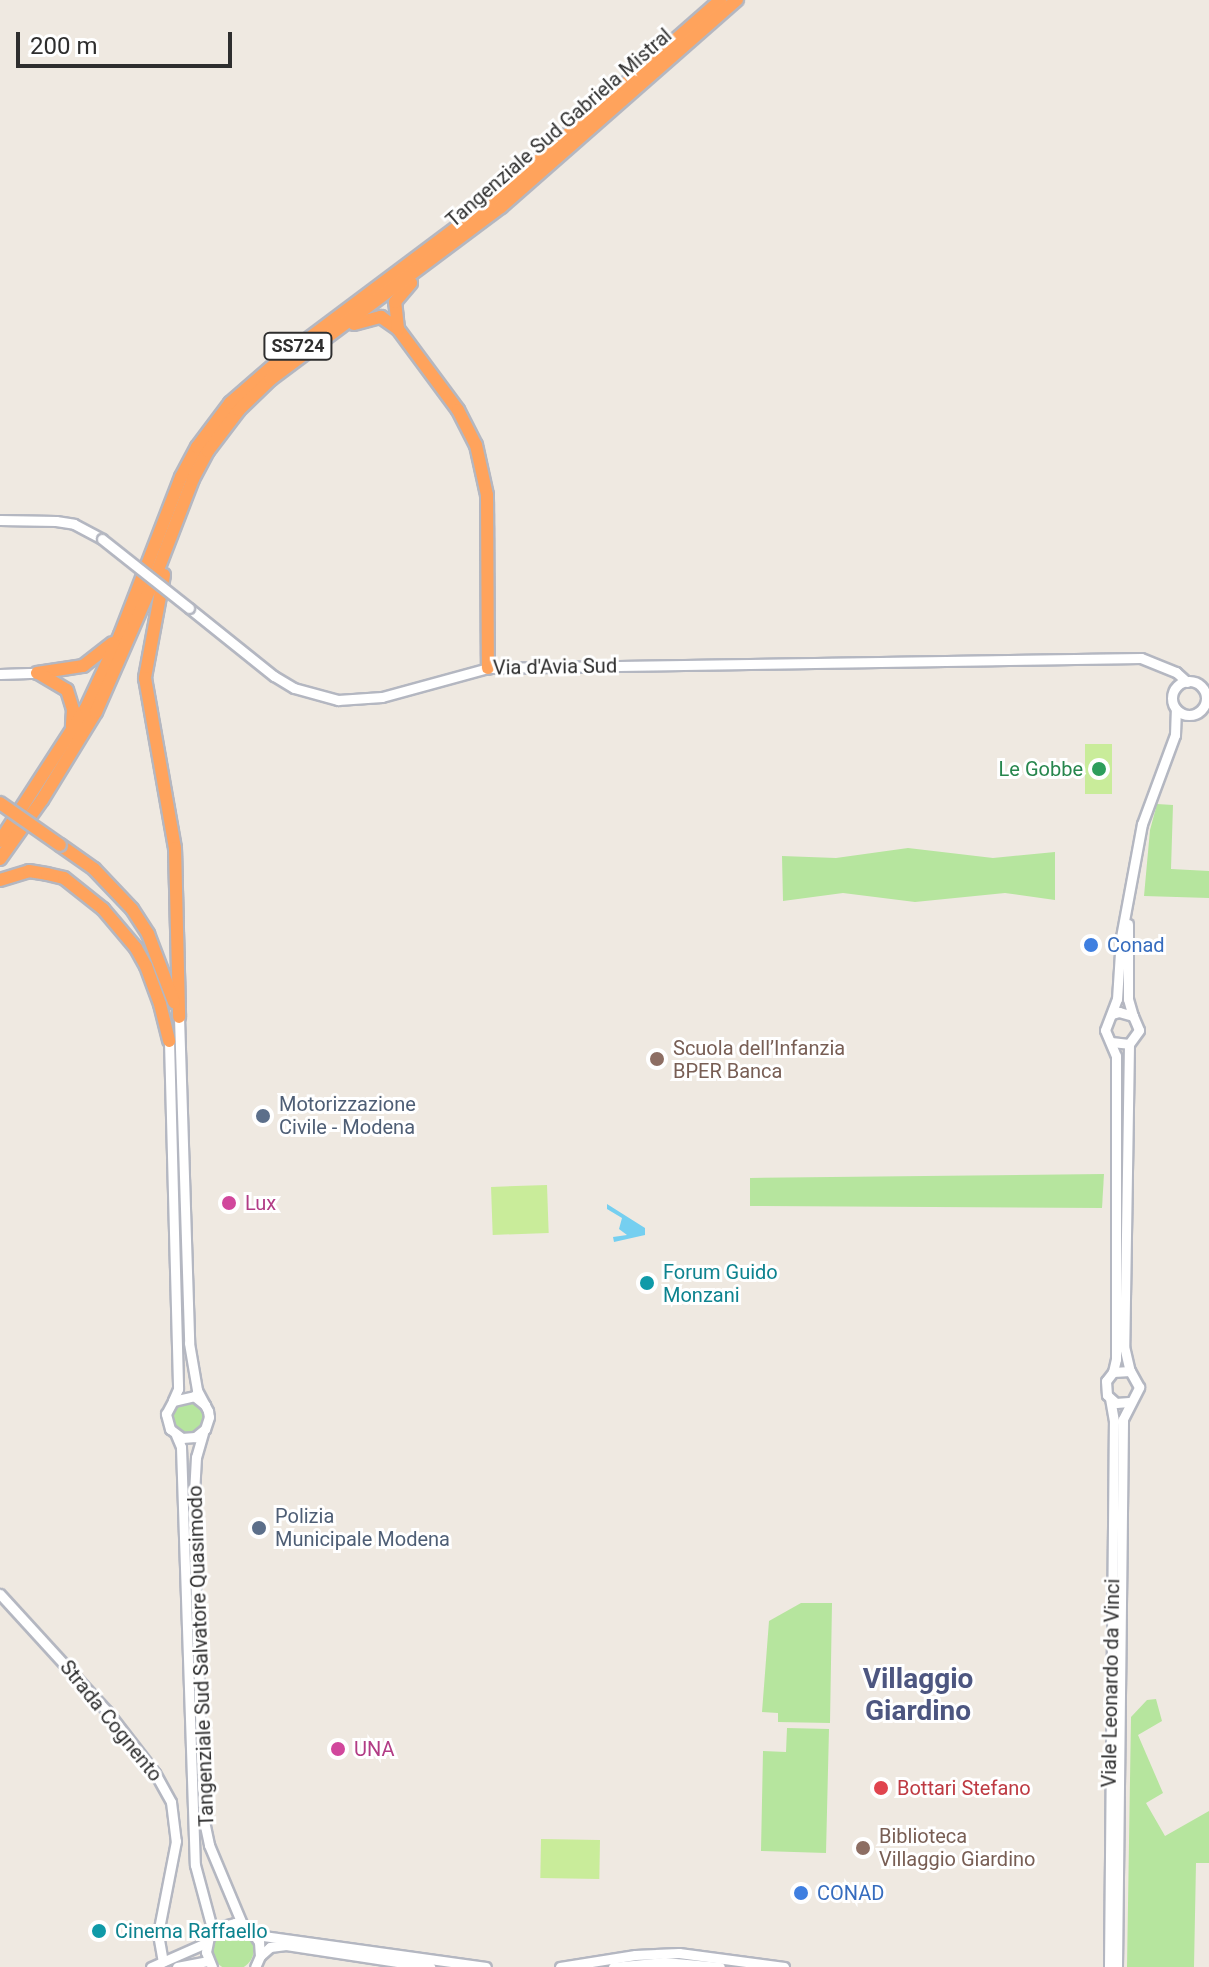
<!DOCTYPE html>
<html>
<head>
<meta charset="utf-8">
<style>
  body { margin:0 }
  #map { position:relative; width:1209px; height:1967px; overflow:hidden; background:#efe9e1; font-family:Roboto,sans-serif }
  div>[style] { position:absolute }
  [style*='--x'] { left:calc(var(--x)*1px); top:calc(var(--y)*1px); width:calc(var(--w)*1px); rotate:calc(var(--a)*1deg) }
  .green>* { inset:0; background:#b6e59e }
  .round { border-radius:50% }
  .pitch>* { inset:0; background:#c9ec9a; transform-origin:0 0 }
  .water>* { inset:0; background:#75cff0 }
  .roads { filter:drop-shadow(2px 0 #b4b7c1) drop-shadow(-2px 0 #b4b7c1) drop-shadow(0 2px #b4b7c1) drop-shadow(0 -2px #b4b7c1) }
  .secondary>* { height:9px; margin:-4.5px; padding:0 4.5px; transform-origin:4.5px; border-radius:4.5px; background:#fff }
  .secondary>.ring { margin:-4.5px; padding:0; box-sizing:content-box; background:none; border:9px solid #fff; border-radius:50% }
  .highway>* { height:12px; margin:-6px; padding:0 6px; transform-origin:6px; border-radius:6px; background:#ffa35c }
  .bridges { filter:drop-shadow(2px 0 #b4b7c1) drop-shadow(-2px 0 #b4b7c1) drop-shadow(0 2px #b4b7c1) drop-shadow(0 -2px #b4b7c1) }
  .secondary-bridge>* { height:9px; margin:-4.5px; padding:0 4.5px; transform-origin:4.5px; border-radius:4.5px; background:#fff }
  .highway-bridge>* { height:12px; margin:-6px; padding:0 6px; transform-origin:6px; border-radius:6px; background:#ffa35c }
  .dots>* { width:22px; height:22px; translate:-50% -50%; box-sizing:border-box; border:4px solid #fff; border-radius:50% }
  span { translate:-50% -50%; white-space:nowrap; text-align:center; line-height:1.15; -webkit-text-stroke:6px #fff; paint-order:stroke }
  .shield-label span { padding:2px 6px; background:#fff; border:2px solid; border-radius:6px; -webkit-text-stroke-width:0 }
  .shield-label { font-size:18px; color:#2e2e2e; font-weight:700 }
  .street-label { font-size:20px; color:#2e2e2e }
  .leisure-label { font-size:20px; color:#27864d }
  .right { translate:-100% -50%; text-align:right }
  .shop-label { font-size:20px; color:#366cbe }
  .left { translate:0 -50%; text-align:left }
  .education-label { font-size:20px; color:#785e54 }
  .service-label { font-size:20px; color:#4e5e75 }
  .hotel-label { font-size:20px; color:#b23c85 }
  .culture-label { font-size:20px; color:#0d838f }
  .health-label { font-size:20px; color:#be3a42 }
  .district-label { font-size:28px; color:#4d5680; font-weight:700 }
  .scale { position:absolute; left:16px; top:32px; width:216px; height:36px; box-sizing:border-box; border:4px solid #2e2e2e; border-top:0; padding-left:10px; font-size:24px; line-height:28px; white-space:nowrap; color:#2e2e2e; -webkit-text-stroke:6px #fff; paint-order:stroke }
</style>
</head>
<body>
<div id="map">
  <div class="green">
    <i style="clip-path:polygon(1157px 804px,1173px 805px,1171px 869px,1209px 871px,1209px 898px,1144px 896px,1150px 830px)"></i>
    <i style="clip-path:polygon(908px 848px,993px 858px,1055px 852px,1055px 900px,1005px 893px,915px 902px,843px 893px,783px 901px,782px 856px,836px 858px)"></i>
    <i style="clip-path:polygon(1104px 1174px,1102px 1208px,750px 1206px,750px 1178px)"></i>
    <i class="round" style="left:172px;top:1401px;width:32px;height:32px"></i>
    <i style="clip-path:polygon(801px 1603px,832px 1603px,830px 1723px,778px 1722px,778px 1713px,762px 1712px,769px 1621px)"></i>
    <i style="clip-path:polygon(1156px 1699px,1162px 1721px,1138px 1735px,1163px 1793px,1146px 1803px,1165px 1836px,1209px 1811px,1209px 1863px,1196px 1863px,1194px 1967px,1127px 1967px,1131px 1717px,1147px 1700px)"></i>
    <i style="clip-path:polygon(787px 1728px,829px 1729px,826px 1853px,761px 1851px,763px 1751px,786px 1752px)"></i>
    <i class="round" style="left:212px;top:1928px;width:42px;height:42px"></i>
  </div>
  <div class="pitch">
    <i style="left:1085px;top:744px;width:27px;height:50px"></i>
    <i style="left:547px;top:1185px;width:48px;height:56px;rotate:88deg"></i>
    <i style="left:541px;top:1839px;width:59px;height:39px;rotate:1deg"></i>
  </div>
  <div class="water">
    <i style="clip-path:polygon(607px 1204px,645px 1228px,645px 1235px,614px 1242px,613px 1237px,627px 1235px,619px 1229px,622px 1218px,607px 1209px)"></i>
  </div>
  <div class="roads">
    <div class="secondary">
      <i style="--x:0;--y:520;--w:56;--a:1"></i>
      <i style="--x:56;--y:521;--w:18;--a:9"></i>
      <i style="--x:74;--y:524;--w:32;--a:28"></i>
      <i style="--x:189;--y:608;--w:109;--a:38.7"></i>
      <i style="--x:274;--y:676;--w:23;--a:31"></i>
      <i style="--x:294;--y:688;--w:46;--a:15.3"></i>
      <i style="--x:338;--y:700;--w:44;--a:-3.9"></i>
      <i style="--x:382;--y:697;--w:110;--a:-15.3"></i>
      <i style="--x:488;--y:668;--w:653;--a:-0.88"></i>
      <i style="--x:1141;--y:658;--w:38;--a:22"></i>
      <i style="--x:1176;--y:672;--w:15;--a:42"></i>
      <i style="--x:0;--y:674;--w:37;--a:-2"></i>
      <i class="ring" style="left:1172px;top:681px;width:25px;height:25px"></i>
      <i style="--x:1128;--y:924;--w:75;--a:90"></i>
      <i style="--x:1128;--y:999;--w:18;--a:74"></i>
      <i style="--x:179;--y:1017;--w:326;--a:88.2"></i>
      <i style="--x:189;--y:1343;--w:48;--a:80.3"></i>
      <i style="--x:197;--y:1390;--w:17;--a:62"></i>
      <i style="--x:205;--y:1405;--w:7;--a:63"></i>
      <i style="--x:208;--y:1411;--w:6;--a:81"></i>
      <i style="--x:209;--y:1417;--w:13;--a:108"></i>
      <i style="--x:205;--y:1429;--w:13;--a:141"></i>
      <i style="--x:195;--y:1437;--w:13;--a:176"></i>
      <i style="--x:182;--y:1438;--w:15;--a:-143"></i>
      <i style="--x:170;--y:1429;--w:16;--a:-105"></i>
      <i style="--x:166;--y:1414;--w:15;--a:-62"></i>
      <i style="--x:173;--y:1401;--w:22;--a:-13"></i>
      <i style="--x:194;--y:1396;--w:14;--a:39"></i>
      <i style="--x:169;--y:1041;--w:348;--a:88.5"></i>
      <i style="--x:178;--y:1389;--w:12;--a:114"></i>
      <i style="--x:1111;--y:1042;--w:18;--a:6"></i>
      <i style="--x:1129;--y:1044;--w:17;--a:-54"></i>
      <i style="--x:1139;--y:1030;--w:15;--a:-113"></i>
      <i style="--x:1133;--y:1016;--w:15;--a:-164"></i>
      <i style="--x:1119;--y:1012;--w:7;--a:164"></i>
      <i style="--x:1129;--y:1044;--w:302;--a:90.9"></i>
      <i style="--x:1124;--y:1346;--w:26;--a:77"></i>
      <i style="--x:1113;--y:1372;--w:13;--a:-77"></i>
      <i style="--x:1116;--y:1359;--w:303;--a:-90"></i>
      <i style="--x:1116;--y:1056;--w:28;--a:-113"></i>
      <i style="--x:1105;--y:1030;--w:33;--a:-69"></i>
      <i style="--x:1117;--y:999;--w:62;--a:-86.3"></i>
      <i style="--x:1121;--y:937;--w:115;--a:-79.5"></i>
      <i style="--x:1142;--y:824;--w:95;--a:-69.7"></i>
      <i style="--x:1175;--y:735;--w:26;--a:-88"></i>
      <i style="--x:203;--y:1433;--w:25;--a:106"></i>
      <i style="--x:196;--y:1457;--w:56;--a:93.1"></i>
      <i style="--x:193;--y:1513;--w:308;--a:88"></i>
      <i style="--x:204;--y:1821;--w:25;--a:78"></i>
      <i style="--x:209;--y:1845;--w:86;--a:67.3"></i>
      <i style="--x:176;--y:1435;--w:13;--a:67"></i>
      <i style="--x:181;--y:1447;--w:418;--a:88.1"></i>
      <i style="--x:195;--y:1865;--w:69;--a:75"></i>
      <i style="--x:0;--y:1594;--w:159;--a:47.6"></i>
      <i style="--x:107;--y:1711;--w:78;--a:52.3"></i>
      <i style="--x:155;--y:1773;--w:33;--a:61"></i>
      <i style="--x:171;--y:1802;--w:39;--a:83"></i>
      <i style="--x:176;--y:1841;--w:95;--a:101"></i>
      <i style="--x:158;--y:1934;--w:28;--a:80"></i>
      <i style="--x:256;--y:1935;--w:232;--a:7.9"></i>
      <i style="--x:260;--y:1956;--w:13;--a:-42"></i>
      <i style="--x:270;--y:1947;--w:16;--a:-7"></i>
      <i style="--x:286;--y:1945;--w:146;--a:8.7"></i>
      <i style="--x:151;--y:1967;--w:60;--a:-23.6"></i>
      <i style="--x:177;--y:1967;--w:32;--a:-11"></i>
      <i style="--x:212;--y:1967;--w:16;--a:-112"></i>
      <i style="--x:206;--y:1952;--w:15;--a:-79"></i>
      <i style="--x:209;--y:1937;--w:14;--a:-45"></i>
      <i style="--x:219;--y:1927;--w:16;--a:-14"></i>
      <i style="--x:235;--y:1923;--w:16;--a:22"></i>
      <i style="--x:250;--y:1929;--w:16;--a:55"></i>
      <i style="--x:259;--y:1942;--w:14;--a:86"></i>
      <i style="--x:260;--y:1956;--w:12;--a:114"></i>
      <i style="--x:560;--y:1967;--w:76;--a:-9.1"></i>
      <i style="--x:635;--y:1955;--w:44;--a:-2.6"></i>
      <i style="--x:679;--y:1953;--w:106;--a:7.6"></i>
      <i style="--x:613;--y:1967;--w:51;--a:-5.6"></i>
      <i style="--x:664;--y:1962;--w:56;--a:5.1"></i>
      <i style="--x:1109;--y:1967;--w:546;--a:-89.48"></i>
      <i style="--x:1114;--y:1421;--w:22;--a:-100"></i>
      <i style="--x:1117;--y:1967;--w:548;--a:-89.37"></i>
      <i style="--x:1123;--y:1419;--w:36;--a:-63"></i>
      <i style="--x:1139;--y:1387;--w:18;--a:-119"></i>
      <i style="--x:1130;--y:1371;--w:17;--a:177"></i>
      <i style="--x:1113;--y:1372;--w:11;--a:128"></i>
      <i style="--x:1106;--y:1381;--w:14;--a:86"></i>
      <i style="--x:1107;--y:1395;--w:12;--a:42"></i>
      <i style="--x:1116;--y:1403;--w:13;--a:-4"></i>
    </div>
    <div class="highway">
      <i style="--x:354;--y:324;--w:28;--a:-15"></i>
      <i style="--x:381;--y:317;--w:21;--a:35"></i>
      <i style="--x:398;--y:329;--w:101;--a:53.5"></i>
      <i style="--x:458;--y:410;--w:39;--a:63"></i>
      <i style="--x:476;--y:445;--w:51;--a:77.6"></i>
      <i style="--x:487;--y:495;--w:173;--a:89.7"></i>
      <i style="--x:398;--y:329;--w:27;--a:-96"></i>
      <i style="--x:395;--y:302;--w:25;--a:-50"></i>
      <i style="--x:164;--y:575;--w:105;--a:100.5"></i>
      <i style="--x:145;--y:678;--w:173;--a:80"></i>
      <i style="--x:175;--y:848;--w:169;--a:88.6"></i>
      <i style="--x:37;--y:673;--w:47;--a:-8.7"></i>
      <i style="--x:83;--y:666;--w:37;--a:-38"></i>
      <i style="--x:40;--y:674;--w:31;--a:31"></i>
      <i style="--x:67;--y:690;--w:21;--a:73"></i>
      <i style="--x:73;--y:710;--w:16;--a:94"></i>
      <i style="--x:0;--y:841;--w:158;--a:-57.1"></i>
      <i style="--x:86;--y:708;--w:81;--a:-65"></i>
      <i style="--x:120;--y:635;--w:169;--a:-68.9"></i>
      <i style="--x:181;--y:477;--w:34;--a:-62"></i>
      <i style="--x:197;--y:447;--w:55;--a:-53.1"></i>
      <i style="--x:230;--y:403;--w:61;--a:-41"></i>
      <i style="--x:276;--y:363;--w:271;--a:-36.9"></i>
      <i style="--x:493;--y:200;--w:303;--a:-41.3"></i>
      <i style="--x:60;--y:845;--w:42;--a:35.2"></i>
      <i style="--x:94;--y:869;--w:55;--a:46.5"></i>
      <i style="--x:132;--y:909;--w:30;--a:57"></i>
      <i style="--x:148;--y:934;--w:73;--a:69.1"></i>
      <i style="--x:0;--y:859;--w:72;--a:-54.6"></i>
      <i style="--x:42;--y:800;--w:103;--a:-58.5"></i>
      <i style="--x:96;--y:712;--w:144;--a:-66.3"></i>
      <i style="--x:154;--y:580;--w:108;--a:-68.9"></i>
      <i style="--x:193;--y:479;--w:32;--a:-62"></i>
      <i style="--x:208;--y:451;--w:51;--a:-52.9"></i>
      <i style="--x:239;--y:410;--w:45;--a:-44.1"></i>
      <i style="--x:271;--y:379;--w:287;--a:-36.8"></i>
      <i style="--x:501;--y:207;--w:314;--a:-41.3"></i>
      <i style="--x:0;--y:880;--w:30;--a:-17"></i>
      <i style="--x:29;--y:871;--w:18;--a:9"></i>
      <i style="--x:47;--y:874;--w:17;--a:13"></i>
      <i style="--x:64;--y:878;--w:50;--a:38.5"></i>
      <i style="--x:103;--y:909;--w:51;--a:49.8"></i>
      <i style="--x:136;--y:948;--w:21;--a:61"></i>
      <i style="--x:146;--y:966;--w:40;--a:69.8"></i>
      <i style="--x:160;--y:1004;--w:38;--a:76"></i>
    </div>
  </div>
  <div class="bridges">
    <div class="secondary-bridge">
      <i style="--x:102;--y:539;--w:111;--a:38.4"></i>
    </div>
    <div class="highway-bridge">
      <i style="--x:0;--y:803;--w:73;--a:35"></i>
    </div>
  </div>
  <div class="dots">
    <i style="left:1099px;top:769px;background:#2e9e5b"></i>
    <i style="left:1091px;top:945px;background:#3f7fe0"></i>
    <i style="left:657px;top:1059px;background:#8d6e63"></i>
    <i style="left:263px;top:1116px;background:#5c6f8a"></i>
    <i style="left:229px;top:1203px;background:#d1479c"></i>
    <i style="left:647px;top:1283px;background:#0f9aa8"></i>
    <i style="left:259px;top:1528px;background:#5c6f8a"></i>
    <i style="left:338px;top:1749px;background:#d1479c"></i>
    <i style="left:881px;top:1788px;background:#e0444e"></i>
    <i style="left:863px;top:1848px;background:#8d6e63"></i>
    <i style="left:801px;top:1893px;background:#3f7fe0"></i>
    <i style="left:99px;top:1931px;background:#0f9aa8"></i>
  </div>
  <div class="shield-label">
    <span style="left:298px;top:346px">SS724</span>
  </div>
  <div class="street-label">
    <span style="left:559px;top:128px;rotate:-41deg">Tangenziale Sud Gabriela Mistral</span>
    <span style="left:555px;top:667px;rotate:-1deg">Via d'Avia Sud</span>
    <span style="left:201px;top:1656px;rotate:-92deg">Tangenziale Sud Salvatore Quasimodo</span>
    <span style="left:1111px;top:1683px;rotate:-89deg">Viale Leonardo da Vinci</span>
    <span style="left:111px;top:1721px;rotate:51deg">Strada Cognento</span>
  </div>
  <div class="leisure-label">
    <span class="right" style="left:1083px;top:769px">Le Gobbe</span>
  </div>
  <div class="shop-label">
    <span class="left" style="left:1107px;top:945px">Conad</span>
    <span class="left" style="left:817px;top:1893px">CONAD</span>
  </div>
  <div class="education-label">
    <span class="left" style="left:673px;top:1060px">Scuola dell’Infanzia<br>BPER Banca</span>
    <span class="left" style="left:879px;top:1848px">Biblioteca<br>Villaggio Giardino</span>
  </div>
  <div class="service-label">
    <span class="left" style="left:279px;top:1116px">Motorizzazione<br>Civile - Modena</span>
    <span class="left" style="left:275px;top:1528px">Polizia<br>Municipale Modena</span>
  </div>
  <div class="hotel-label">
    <span class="left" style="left:245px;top:1203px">Lux</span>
    <span class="left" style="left:354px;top:1749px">UNA</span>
  </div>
  <div class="culture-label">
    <span class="left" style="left:663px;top:1284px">Forum Guido<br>Monzani</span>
    <span class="left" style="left:115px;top:1931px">Cinema Raffaello</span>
  </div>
  <div class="health-label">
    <span class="left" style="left:897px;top:1788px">Bottari Stefano</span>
  </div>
  <div class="district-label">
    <span style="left:918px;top:1695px">Villaggio<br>Giardino</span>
  </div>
  <div class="scale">200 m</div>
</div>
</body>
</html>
